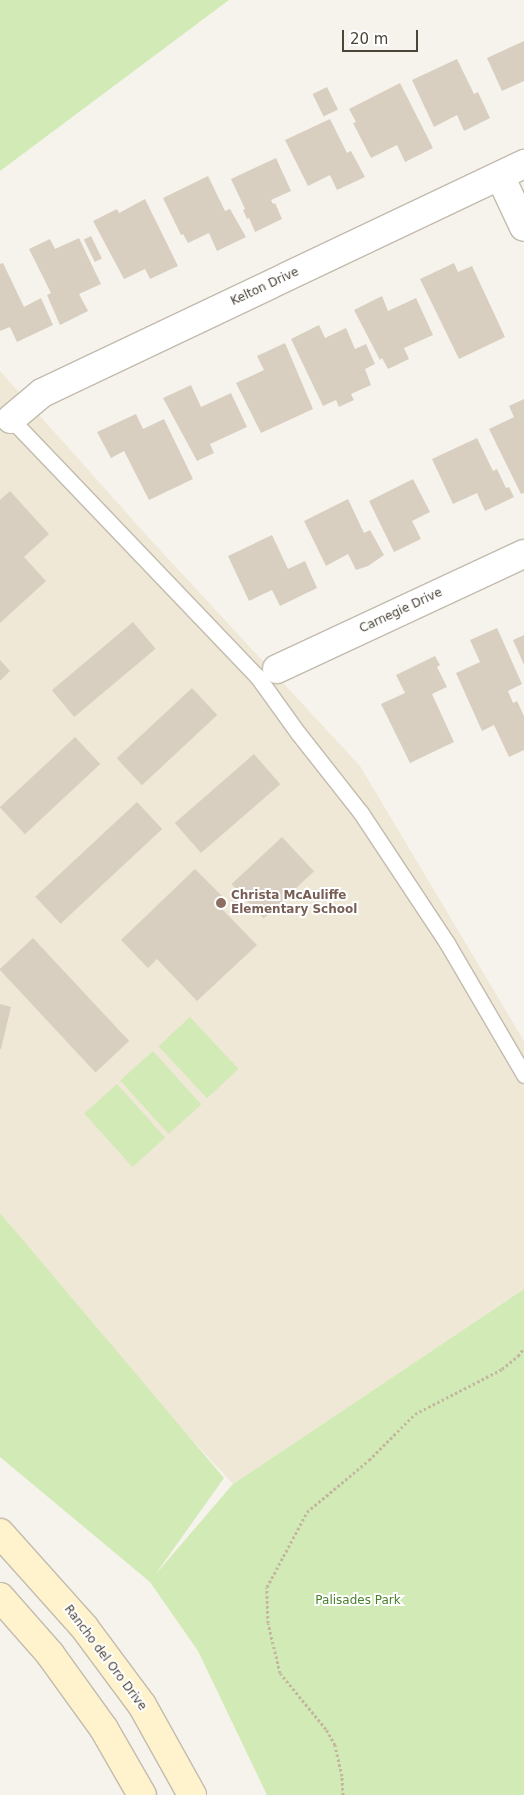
<!DOCTYPE html>
<html>
<head>
<meta charset="utf-8">
<style>
  body { margin:0 }
  #map { position:relative; width:524px; height:1795px; overflow:hidden; background:#f6f3ec; font-family:"DejaVu Sans",sans-serif }
  div>[style] { position:absolute }
  [style*='--x'] { left:calc(var(--x)*1px); top:calc(var(--y)*1px); width:calc(var(--w)*1px); rotate:calc(var(--a)*1deg) }
  .education>* { inset:0; background:#efe8d6 }
  .green>* { inset:0; background:#d2eab5; transform-origin:0 0 }
  .building>* { inset:0; background:#d8cfc1; transform-origin:0 0 }
  .path>* { height:3px; margin-top:-1.5px; transform-origin:0; background:repeating-linear-gradient(90deg,#c4b79f 0 2.5px,transparent 0 5px) }
  .roads { filter:drop-shadow(1px 0 #c2bbae) drop-shadow(-1px 0 #c2bbae) drop-shadow(0 1px #c2bbae) drop-shadow(0 -1px #c2bbae) }
  .service>* { height:15px; margin:-7.5px; padding:0 7.5px; transform-origin:7.5px; border-radius:7.5px; background:#fff }
  .minor>* { height:28px; margin:-14px; padding:0 14px; transform-origin:14px; border-radius:14px; background:#fff }
  .secondary>* { height:28px; margin:-14px; padding:0 14px; transform-origin:14px; border-radius:14px; background:#fff3cd }
  .dots>* { width:14px; height:14px; translate:-50% -50%; box-sizing:border-box; border:2px solid #fff; border-radius:50% }
  span { translate:-50% -50%; white-space:nowrap; text-align:center; line-height:1.15; -webkit-text-stroke:4px #fff; paint-order:stroke }
  .street-label { font-size:12px; color:#4b4439 }
  .education-label { font-size:12px; color:#785e54; font-weight:700 }
  .left { translate:0 -50%; text-align:left }
  .park-label { font-size:12px; color:#4a7f2a }
  .scale { position:absolute; left:342px; top:30px; width:76px; height:22px; box-sizing:border-box; border:2px solid #4b4439; border-top:0; padding-left:6px; font-size:15px; line-height:18px; white-space:nowrap; color:#4b4439; -webkit-text-stroke:4px #fff; paint-order:stroke }
</style>
</head>
<body>
<div id="map">
  <div class="education">
    <i style="clip-path:polygon(0 371px,148px 537px,360px 766px,524px 1041px,524px 1289px,233px 1484px,86px 1325px,0 1217px)"></i>
  </div>
  <div class="green">
    <i style="clip-path:polygon(0 0,229px 0,0 171px)"></i>
    <i style="left:190px;top:1017px;width:71px;height:43px;rotate:47deg"></i>
    <i style="left:153px;top:1051px;width:72px;height:44px;rotate:48deg"></i>
    <i style="left:117px;top:1084px;width:72px;height:44px;rotate:48deg"></i>
    <i style="clip-path:polygon(0 1213px,224px 1478px,155px 1575px,233px 1484px,524px 1289px,524px 1795px,267px 1795px,198px 1651px,150px 1582px,0 1457px)"></i>
  </div>
  <div class="building">
    <i style="clip-path:polygon(524px 41px,524px 81px,502px 91px,487px 58px)"></i>
    <i style="clip-path:polygon(457px 59px,474px 94px,478px 92px,490px 118px,464px 131px,457px 115px,434px 127px,412px 80px)"></i>
    <i style="clip-path:polygon(400px 83px,433px 148px,405px 162px,397px 145px,371px 158px,353px 123px,356px 122px,349px 109px)"></i>
    <i style="left:327px;top:87px;width:25px;height:16px;rotate:64deg"></i>
    <i style="clip-path:polygon(330px 119px,347px 153px,351px 151px,365px 177px,337px 190px,330px 175px,308px 186px,285px 140px)"></i>
    <i style="clip-path:polygon(276px 158px,291px 191px,271px 200px,273px 204px,275px 203px,282px 219px,255px 232px,249px 218px,247px 219px,243px 210px,245px 209px,231px 179px)"></i>
    <i style="clip-path:polygon(208px 176px,225px 211px,230px 209px,246px 237px,217px 251px,209px 233px,188px 243px,183px 234px,181px 235px,163px 198px)"></i>
    <i style="clip-path:polygon(145px 199px,178px 266px,150px 279px,145px 269px,124px 279px,93px 221px,117px 209px,119px 213px)"></i>
    <i style="left:91px;top:236px;width:25px;height:8px;rotate:64deg"></i>
    <i style="clip-path:polygon(79px 238px,101px 284px,79px 294px,88px 311px,60px 325px,47px 295px,51px 293px,29px 249px,50px 239px,55px 249px)"></i>
    <i style="clip-path:polygon(3px 263px,24px 307px,41px 298px,53px 325px,17px 342px,10px 327px,0 331px,0 264px)"></i>
    <i style="clip-path:polygon(454px 263px,458px 272px,472px 266px,505px 337px,459px 359px,420px 279px)"></i>
    <i style="clip-path:polygon(382px 296px,388px 311px,416px 298px,433px 335px,404px 348px,409px 359px,388px 369px,382px 358px,380px 360px,354px 310px)"></i>
    <i style="clip-path:polygon(319px 325px,325px 338px,346px 328px,355px 349px,366px 344px,375px 364px,365px 369px,371px 385px,351px 394px,354px 400px,339px 407px,336px 400px,323px 406px,291px 339px)"></i>
    <i style="clip-path:polygon(285px 343px,313px 409px,261px 433px,236px 383px,264px 370px,257px 356px)"></i>
    <i style="clip-path:polygon(191px 385px,201px 407px,231px 393px,247px 427px,210px 444px,214px 453px,197px 461px,163px 398px)"></i>
    <i style="clip-path:polygon(524px 399px,524px 493px,521px 494px,489px 429px,514px 417px,509px 406px)"></i>
    <i style="clip-path:polygon(136px 414px,143px 429px,164px 419px,193px 479px,149px 500px,124px 451px,111px 458px,97px 432px)"></i>
    <i style="clip-path:polygon(477px 438px,493px 471px,497px 469px,506px 488px,509px 487px,514px 497px,485px 511px,477px 493px,453px 504px,432px 459px)"></i>
    <i style="clip-path:polygon(413px 479px,430px 512px,412px 521px,421px 539px,394px 552px,369px 501px)"></i>
    <i style="clip-path:polygon(10px 491px,49px 534px,24px 557px,46px 581px,0 623px,0 500px)"></i>
    <i style="clip-path:polygon(348px 499px,364px 533px,370px 530px,384px 555px,368px 566px,356px 570px,348px 554px,326px 566px,304px 521px)"></i>
    <i style="clip-path:polygon(272px 535px,288px 569px,305px 561px,317px 588px,280px 606px,272px 590px,249px 601px,228px 556px)"></i>
    <i style="left:133px;top:622px;width:35px;height:106px;rotate:50deg"></i>
    <i style="clip-path:polygon(497px 628px,522px 684px,508px 691px,513px 703px,517px 701px,524px 716px,524px 750px,509px 757px,494px 725px,482px 731px,456px 673px,480px 662px,470px 640px)"></i>
    <i style="clip-path:polygon(524px 635px,524px 665px,513px 640px)"></i>
    <i style="clip-path:polygon(435px 656px,440px 665px,437px 667px,447px 687px,432px 694px,454px 742px,410px 763px,381px 704px,405px 693px,396px 675px)"></i>
    <i style="clip-path:polygon(0 660px,10px 671px,0 681px)"></i>
    <i style="left:192px;top:688px;width:37px;height:103px;rotate:47deg"></i>
    <i style="left:75px;top:737px;width:37px;height:103px;rotate:47deg"></i>
    <i style="left:254px;top:754px;width:40px;height:105px;rotate:49deg"></i>
    <i style="left:137px;top:802px;width:37px;height:139px;rotate:47deg"></i>
    <i style="left:282px;top:837px;width:47px;height:69px;rotate:47deg"></i>
    <i style="clip-path:polygon(195px 869px,227px 901px,220px 907px,257px 945px,197px 1001px,157px 959px,148px 968px,121px 940px)"></i>
    <i style="left:33px;top:938px;width:141px;height:46px;rotate:47deg"></i>
    <i style="clip-path:polygon(0 1004px,11px 1007px,1px 1049px,0 1049px)"></i>
  </div>
  <div class="path">
    <i style="--x:343;--y:1795;--w:19;--a:-93"></i>
    <i style="--x:342;--y:1776;--w:32;--a:-103"></i>
    <i style="--x:335;--y:1745;--w:18;--a:-119"></i>
    <i style="--x:326;--y:1729;--w:72;--a:-129.4"></i>
    <i style="--x:280;--y:1673;--w:51;--a:-103.5"></i>
    <i style="--x:268;--y:1623;--w:36;--a:-92"></i>
    <i style="--x:267;--y:1587;--w:85;--a:-61.9"></i>
    <i style="--x:307;--y:1512;--w:81;--a:-40"></i>
    <i style="--x:369;--y:1460;--w:65;--a:-45"></i>
    <i style="--x:415;--y:1414;--w:98;--a:-27.3"></i>
    <i style="--x:502;--y:1369;--w:21;--a:-39"></i>
    <i style="--x:518;--y:1356;--w:10;--a:-53"></i>
  </div>
  <div class="roads">
    <div class="service">
      <i style="--x:11;--y:419;--w:356;--a:46.3"></i>
      <i style="--x:257;--y:676;--w:70;--a:54.3"></i>
      <i style="--x:298;--y:733;--w:102;--a:51.8"></i>
      <i style="--x:361;--y:813;--w:156;--a:56.5"></i>
      <i style="--x:447;--y:943;--w:153;--a:59.7"></i>
    </div>
    <div class="minor">
      <i style="--x:500;--y:176;--w:56;--a:64.8"></i>
      <i style="--x:11;--y:419;--w:40;--a:-40"></i>
      <i style="--x:42;--y:393;--w:534;--a:-25.41"></i>
      <i style="--x:277;--y:669;--w:272;--a:-25"></i>
    </div>
    <div class="secondary">
      <i style="--x:0;--y:1533;--w:126;--a:48.2"></i>
      <i style="--x:84;--y:1627;--w:97;--a:53.4"></i>
      <i style="--x:142;--y:1705;--w:103;--a:60.9"></i>
      <i style="--x:0;--y:1597;--w:76;--a:48.7"></i>
      <i style="--x:50;--y:1654;--w:92;--a:54.2"></i>
      <i style="--x:104;--y:1729;--w:76;--a:60.1"></i>
    </div>
  </div>
  <div class="dots">
    <i style="left:221px;top:903px;background:#8d6e63"></i>
  </div>
  <div class="street-label">
    <span style="left:265px;top:287px;rotate:-25deg">Kelton Drive</span>
    <span style="left:401px;top:611px;rotate:-25deg">Carnegie Drive</span>
    <span style="left:105px;top:1658px;rotate:53deg">Rancho del Oro Drive</span>
  </div>
  <div class="education-label">
    <span class="left" style="left:231px;top:903px">Christa McAuliffe<br>Elementary School</span>
  </div>
  <div class="park-label">
    <span style="left:358px;top:1601px">Palisades Park</span>
  </div>
  <div class="scale">20 m</div>
</div>
</body>
</html>
